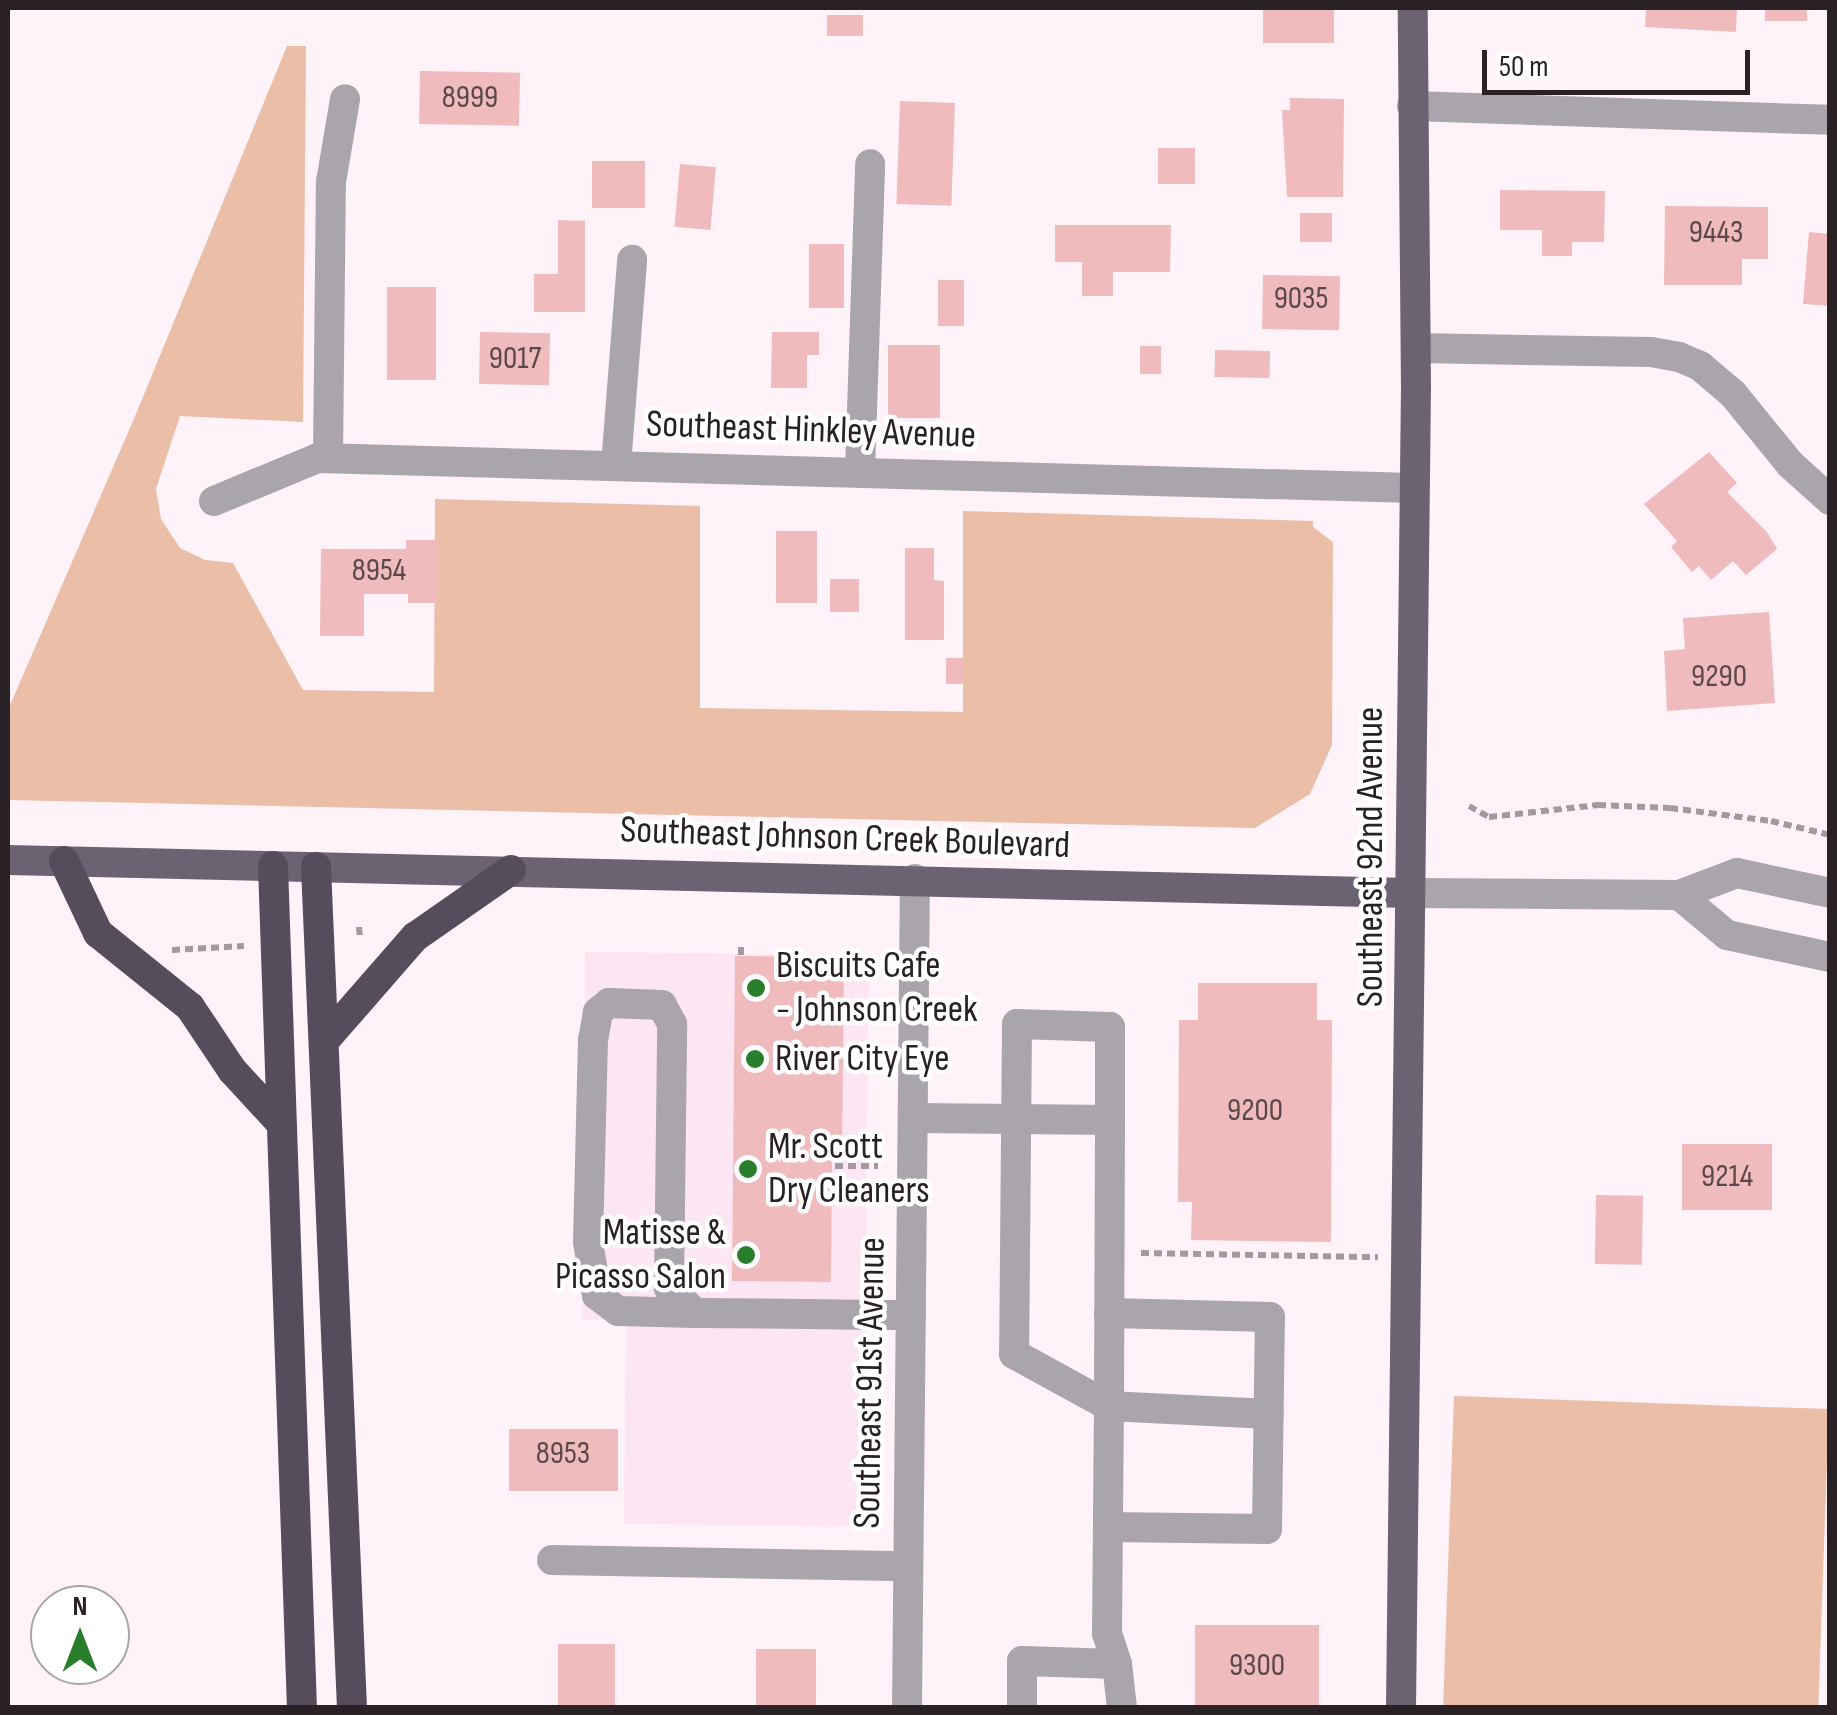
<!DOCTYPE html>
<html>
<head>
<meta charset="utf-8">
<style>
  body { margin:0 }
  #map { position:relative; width:1837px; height:1715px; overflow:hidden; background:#fff2f9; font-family:"Sofia Sans Condensed",sans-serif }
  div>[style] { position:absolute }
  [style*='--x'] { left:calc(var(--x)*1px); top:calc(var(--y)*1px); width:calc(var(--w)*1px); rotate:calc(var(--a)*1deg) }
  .built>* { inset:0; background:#fde6f3 }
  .green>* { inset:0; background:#ebbea8; transform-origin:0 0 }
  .building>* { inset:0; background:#efbbbd; transform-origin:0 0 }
  .path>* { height:6px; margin-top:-3px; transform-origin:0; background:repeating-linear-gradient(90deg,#a4999e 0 8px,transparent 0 13px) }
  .minor>* { height:30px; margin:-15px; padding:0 15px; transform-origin:15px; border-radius:15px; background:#aaa5ad }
  .major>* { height:30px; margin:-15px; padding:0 15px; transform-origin:15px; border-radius:15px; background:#6b6371 }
  .highway>* { height:30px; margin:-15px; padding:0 15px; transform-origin:15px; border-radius:15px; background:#554c5c }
  .dots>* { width:28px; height:28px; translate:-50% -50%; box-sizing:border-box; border:5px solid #fff; border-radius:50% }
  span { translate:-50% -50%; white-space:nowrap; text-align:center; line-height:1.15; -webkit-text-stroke:9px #fff; paint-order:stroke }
  .number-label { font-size:32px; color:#5a484b }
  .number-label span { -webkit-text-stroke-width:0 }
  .street-label { font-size:38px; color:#292125 }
  .poi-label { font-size:38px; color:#292125 }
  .left { translate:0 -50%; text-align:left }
  .right { translate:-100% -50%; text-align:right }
  .frame { position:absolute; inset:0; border:10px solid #292125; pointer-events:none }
  .north { position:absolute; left:30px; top:1585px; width:100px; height:100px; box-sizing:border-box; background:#fff; border:2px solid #a9a6a8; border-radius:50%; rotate:0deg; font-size:28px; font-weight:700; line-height:40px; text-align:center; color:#292125 }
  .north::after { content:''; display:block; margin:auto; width:35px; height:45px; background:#297e2b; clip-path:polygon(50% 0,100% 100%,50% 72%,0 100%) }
  .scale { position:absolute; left:1482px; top:50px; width:268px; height:45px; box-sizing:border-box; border:5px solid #292125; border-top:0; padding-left:12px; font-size:30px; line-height:35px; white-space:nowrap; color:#292125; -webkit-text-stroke:8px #fff; paint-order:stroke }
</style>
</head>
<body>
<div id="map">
  <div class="built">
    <i style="clip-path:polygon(585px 952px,869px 955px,863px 1526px,624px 1524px,626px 1320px,582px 1320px)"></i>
  </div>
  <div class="green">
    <i style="clip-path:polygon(287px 46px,306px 46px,303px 422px,180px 416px,156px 489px,161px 519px,180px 548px,205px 560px,233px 563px,303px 690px,434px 692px,435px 499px,700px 506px,700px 708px,963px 712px,963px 511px,1313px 521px,1313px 527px,1333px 542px,1332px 745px,1310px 794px,1255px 828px,8px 800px,8px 710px,136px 414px)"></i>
    <i style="left:1454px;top:1396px;width:375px;height:311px;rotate:2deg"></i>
  </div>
  <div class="building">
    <i style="left:1263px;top:8px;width:71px;height:35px"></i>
    <i style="clip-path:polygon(1646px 8px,1737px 8px,1736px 32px,1645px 27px)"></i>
    <i style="left:1765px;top:8px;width:42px;height:13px"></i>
    <i style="left:827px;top:15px;width:36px;height:21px"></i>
    <i style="left:420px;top:71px;width:100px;height:53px;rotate:1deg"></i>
    <i style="clip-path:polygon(1290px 98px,1344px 99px,1343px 197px,1287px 197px,1282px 110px,1290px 110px)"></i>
    <i style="left:900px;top:101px;width:55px;height:103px;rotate:2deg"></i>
    <i style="left:1158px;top:148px;width:37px;height:36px"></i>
    <i style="left:592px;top:161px;width:53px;height:47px"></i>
    <i style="left:680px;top:164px;width:36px;height:63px;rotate:5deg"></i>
    <i style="clip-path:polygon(1500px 190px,1605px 191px,1604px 242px,1572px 242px,1572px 256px,1542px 256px,1542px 230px,1500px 230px)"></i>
    <i style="clip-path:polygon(1665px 206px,1768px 207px,1768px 259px,1742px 259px,1742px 285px,1664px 285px)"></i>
    <i style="left:1300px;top:213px;width:32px;height:29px"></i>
    <i style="clip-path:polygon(558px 220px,585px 221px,585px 312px,534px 312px,534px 274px,558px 274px)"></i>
    <i style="clip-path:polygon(1055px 225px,1171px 225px,1170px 272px,1113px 272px,1113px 296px,1082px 296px,1082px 262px,1055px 262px)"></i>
    <i style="clip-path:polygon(1809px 232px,1830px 234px,1830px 306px,1803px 304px)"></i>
    <i style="left:809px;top:244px;width:35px;height:64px"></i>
    <i style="left:1263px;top:275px;width:77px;height:54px;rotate:1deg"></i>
    <i style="left:938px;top:280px;width:26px;height:46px"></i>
    <i style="left:387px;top:287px;width:49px;height:93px"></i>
    <i style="left:480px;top:332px;width:70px;height:52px;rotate:1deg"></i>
    <i style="clip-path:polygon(772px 332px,819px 332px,819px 355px,807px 355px,807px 388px,771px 388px)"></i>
    <i style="left:888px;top:345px;width:52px;height:73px"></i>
    <i style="left:1140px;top:346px;width:21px;height:28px"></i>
    <i style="left:1215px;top:350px;width:55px;height:27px;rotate:1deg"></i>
    <i style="clip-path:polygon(1709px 452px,1737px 483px,1727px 492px,1767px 532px,1777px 549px,1746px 575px,1733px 561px,1711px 580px,1699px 566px,1692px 572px,1671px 547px,1677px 541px,1644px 504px)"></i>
    <i style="left:776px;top:531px;width:41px;height:72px"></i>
    <i style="clip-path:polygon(406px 540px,437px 540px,437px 603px,408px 603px,408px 594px,364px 594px,364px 636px,320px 636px,321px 549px,406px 549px)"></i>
    <i style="clip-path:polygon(905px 548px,934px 548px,934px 580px,944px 581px,944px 640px,905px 640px)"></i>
    <i style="left:830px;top:579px;width:29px;height:33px"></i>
    <i style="clip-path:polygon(1769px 612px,1775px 703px,1667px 711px,1664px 651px,1685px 649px,1683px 618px)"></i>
    <i style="left:946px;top:658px;width:17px;height:26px"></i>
    <i style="clip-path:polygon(735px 956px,844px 957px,842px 1159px,832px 1159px,831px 1282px,732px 1281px)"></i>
    <i style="clip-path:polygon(1198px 983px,1317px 983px,1317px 1020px,1332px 1020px,1331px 1242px,1191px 1240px,1192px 1202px,1178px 1202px,1179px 1020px,1198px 1020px)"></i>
    <i style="left:1682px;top:1144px;width:90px;height:66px"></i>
    <i style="left:1596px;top:1195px;width:47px;height:69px;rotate:1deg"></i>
    <i style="left:509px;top:1429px;width:109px;height:62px"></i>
    <i style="left:1195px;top:1625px;width:124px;height:83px"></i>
    <i style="left:558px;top:1644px;width:57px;height:64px"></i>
    <i style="left:756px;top:1649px;width:60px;height:59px"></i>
  </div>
  <div class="path">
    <i style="--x:1469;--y:806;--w:23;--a:29"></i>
    <i style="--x:1489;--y:817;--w:110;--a:-6.3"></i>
    <i style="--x:1598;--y:805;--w:72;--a:2.4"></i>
    <i style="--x:1670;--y:808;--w:102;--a:7.3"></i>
    <i style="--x:1771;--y:821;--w:61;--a:13.3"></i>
    <i style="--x:359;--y:927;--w:12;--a:85"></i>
    <i style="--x:172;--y:950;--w:72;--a:-3.2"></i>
    <i style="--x:741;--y:955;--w:10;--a:-90"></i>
    <i style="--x:835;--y:1166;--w:43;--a:0"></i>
    <i style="--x:1141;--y:1253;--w:237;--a:1"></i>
  </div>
  <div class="minor">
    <i style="--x:1412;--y:106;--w:418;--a:1.9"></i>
    <i style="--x:1416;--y:348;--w:235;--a:1"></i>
    <i style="--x:1651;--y:352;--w:28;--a:10"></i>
    <i style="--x:1679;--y:357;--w:23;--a:23"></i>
    <i style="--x:1700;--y:366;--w:43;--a:40.3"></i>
    <i style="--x:1733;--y:394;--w:90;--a:50.8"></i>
    <i style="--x:1790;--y:464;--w:54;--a:42"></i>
    <i style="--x:328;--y:458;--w:276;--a:-89.4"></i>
    <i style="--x:331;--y:182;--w:84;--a:-80.4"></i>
    <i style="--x:616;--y:465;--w:206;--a:-85.5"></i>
    <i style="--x:860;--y:471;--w:307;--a:-88.1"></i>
    <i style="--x:214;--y:501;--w:113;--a:-22.5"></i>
    <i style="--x:318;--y:458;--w:1097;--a:1.57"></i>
    <i style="--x:1410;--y:893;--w:269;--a:0.4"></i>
    <i style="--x:1679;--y:895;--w:62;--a:-20.8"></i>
    <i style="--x:1737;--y:873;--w:95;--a:12.1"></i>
    <i style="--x:1679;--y:895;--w:62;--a:39.8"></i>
    <i style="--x:1727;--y:935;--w:105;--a:12.1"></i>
    <i style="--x:913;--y:1118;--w:197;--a:0.6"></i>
    <i style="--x:695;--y:1313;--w:36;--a:-136"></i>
    <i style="--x:669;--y:1288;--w:264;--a:-89.3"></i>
    <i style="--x:672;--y:1024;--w:21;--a:-118"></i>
    <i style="--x:662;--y:1005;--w:53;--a:-177.8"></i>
    <i style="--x:609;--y:1003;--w:14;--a:141"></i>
    <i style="--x:598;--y:1012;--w:27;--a:100"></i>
    <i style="--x:593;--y:1039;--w:203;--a:91.4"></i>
    <i style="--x:588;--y:1242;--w:54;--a:80.4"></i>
    <i style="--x:597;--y:1295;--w:26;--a:37"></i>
    <i style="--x:618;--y:1311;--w:77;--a:1.5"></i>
    <i style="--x:695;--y:1313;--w:113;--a:0.5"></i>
    <i style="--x:808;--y:1314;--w:69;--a:0.8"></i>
    <i style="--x:877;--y:1315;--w:34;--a:0"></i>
    <i style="--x:1108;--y:1527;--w:159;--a:0.7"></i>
    <i style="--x:1267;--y:1529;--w:212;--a:-89.2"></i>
    <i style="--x:1270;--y:1317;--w:161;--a:-178.6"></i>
    <i style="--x:552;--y:1560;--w:356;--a:1"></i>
    <i style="--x:1117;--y:1664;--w:33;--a:-108"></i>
    <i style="--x:1107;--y:1633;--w:227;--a:-89.5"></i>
    <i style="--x:1109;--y:1406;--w:286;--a:-89.8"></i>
    <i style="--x:1110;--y:1120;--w:93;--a:-90"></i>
    <i style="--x:1110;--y:1027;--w:93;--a:-178.2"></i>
    <i style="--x:1017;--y:1024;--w:330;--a:90.5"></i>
    <i style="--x:1014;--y:1354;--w:108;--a:28.7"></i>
    <i style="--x:1109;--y:1406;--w:160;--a:2.9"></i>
    <i style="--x:907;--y:1708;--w:829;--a:-89.45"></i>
    <i style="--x:1022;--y:1708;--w:47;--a:-90"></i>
    <i style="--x:1022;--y:1661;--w:95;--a:1.8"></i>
    <i style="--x:1117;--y:1664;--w:44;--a:83.5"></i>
  </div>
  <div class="major">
    <i style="--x:8;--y:860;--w:1402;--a:1.35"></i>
    <i style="--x:1401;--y:1708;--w:1319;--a:-89.35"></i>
    <i style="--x:1416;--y:389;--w:381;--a:-90.5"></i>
  </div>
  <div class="highway">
    <i style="--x:64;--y:861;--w:80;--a:64.7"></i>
    <i style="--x:98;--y:933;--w:118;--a:38.8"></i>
    <i style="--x:190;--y:1007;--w:76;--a:56.3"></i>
    <i style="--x:232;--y:1070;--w:69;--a:47.3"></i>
    <i style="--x:273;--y:866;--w:842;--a:88.03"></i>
    <i style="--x:316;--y:867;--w:842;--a:87.55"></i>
    <i style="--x:325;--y:1040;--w:137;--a:-48.9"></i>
    <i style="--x:415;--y:937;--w:117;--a:-34.9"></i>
  </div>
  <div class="dots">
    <i style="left:756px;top:988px;background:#297e2b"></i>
    <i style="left:755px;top:1059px;background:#297e2b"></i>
    <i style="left:748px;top:1169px;background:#297e2b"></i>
    <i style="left:746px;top:1255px;background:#297e2b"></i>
  </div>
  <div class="number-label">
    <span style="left:470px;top:98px">8999</span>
    <span style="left:1716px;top:233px">9443</span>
    <span style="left:1301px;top:299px">9035</span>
    <span style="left:515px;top:359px">9017</span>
    <span style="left:379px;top:571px">8954</span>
    <span style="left:1719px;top:677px">9290</span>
    <span style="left:1255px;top:1111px">9200</span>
    <span style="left:1727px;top:1177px">9214</span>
    <span style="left:563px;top:1454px">8953</span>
    <span style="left:1257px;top:1666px">9300</span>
  </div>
  <div class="street-label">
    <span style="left:811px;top:430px;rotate:2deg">Southeast Hinkley Avenue</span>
    <span style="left:845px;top:838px;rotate:2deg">Southeast Johnson Creek Boulevard</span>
    <span style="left:1371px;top:857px;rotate:-90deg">Southeast 92nd Avenue</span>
    <span style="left:870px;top:1383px;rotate:-89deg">Southeast 91st Avenue</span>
  </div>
  <div class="poi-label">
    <span class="left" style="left:776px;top:988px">Biscuits Cafe<br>- Johnson Creek</span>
    <span class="left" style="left:775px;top:1059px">River City Eye</span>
    <span class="left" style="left:768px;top:1169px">Mr. Scott<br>Dry Cleaners</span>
    <span class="right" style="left:726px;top:1255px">Matisse &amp;<br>Picasso Salon</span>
  </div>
  <div class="frame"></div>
  <div class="north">N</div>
  <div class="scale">50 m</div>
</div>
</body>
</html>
